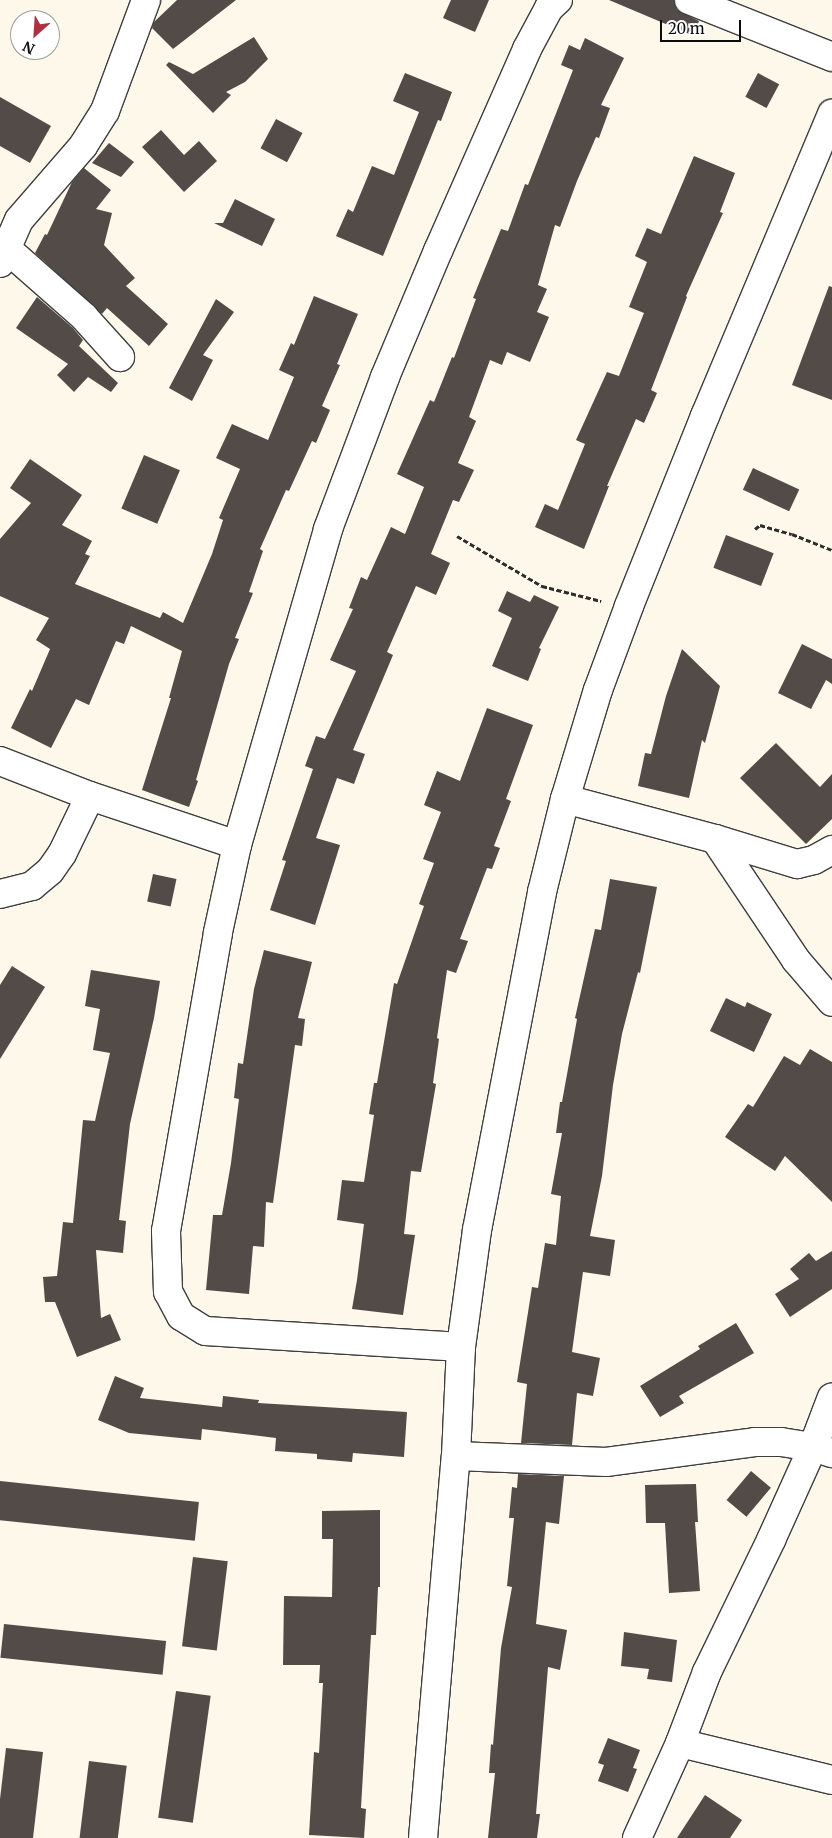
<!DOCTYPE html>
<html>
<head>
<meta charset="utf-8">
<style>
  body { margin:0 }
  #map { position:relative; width:832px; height:1838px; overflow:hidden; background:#fdf8ea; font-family:Merriweather,serif }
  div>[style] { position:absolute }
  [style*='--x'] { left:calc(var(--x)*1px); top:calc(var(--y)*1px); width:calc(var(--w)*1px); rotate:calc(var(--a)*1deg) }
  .building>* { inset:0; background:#524b48; transform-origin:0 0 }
  .path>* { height:3px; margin-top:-1.5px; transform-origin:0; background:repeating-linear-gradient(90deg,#2d2d2d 0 5px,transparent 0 7.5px) }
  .roads { filter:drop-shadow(1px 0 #3e3e3e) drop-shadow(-1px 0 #3e3e3e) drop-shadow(0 1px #3e3e3e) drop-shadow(0 -1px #3e3e3e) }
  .minor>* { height:28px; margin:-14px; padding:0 14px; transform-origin:14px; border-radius:14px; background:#fff }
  span { translate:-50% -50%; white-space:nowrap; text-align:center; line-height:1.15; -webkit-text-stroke:5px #fff; paint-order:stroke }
  .north { position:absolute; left:10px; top:10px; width:50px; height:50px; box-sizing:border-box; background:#fff; border:1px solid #9d9d9d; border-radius:50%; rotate:206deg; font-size:14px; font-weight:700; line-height:20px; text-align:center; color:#0b0b0b }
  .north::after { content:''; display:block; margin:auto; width:18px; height:22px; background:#ab3241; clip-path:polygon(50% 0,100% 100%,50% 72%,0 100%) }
  .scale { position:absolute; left:660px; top:20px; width:81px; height:22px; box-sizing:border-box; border:2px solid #0b0b0b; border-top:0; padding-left:6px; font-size:15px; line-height:18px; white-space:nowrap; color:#0b0b0b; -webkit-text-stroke:4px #fff; paint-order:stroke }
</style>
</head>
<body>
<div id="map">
  <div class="building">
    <i style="clip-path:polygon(177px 0,236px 0,173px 49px,152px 28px,154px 22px)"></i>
    <i style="clip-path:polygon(451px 0,489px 0,475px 32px,443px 18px)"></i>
    <i style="clip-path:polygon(609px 0,674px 0,677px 10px,699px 21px,694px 36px)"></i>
    <i style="clip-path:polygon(254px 37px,268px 59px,245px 82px,226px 92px,231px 95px,213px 113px,166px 65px,169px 62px,193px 74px)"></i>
    <i style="clip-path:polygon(585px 38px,624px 58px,601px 105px,610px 108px,599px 138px,596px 137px,577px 181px,560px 227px,555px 225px,538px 285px,547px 289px,537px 312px,549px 317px,530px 362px,507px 352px,502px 365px,490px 360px,469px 417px,476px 421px,458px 463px,474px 470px,459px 502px,453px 500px,431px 554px,450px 563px,436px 595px,416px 586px,387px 652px,393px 655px,353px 750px,365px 754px,354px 784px,337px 778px,316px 838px,340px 845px,315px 925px,270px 910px,286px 861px,282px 860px,313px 769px,305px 766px,316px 736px,325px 739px,356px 671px,330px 660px,353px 609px,349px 608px,361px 577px,367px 580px,391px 527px,405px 534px,424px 487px,397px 474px,430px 400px,434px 402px,452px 357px,454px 358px,476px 299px,473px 298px,501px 229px,508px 231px,525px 184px,528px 185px,573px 70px,561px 65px,569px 45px,580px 50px)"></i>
    <i style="clip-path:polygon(405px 73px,452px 92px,441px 121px,438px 120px,383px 256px,336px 236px,348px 209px,353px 212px,372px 166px,394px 175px,419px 112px,393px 101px)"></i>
    <i style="left:758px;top:73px;width:24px;height:27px;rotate:28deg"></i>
    <i style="clip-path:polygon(0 97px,51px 126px,30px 163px,0 146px)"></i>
    <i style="left:276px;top:119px;width:30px;height:33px;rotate:28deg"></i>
    <i style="clip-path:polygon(161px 130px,184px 155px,199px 141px,217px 161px,184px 192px,142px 147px)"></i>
    <i style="clip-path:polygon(109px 143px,134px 162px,121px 177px,92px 163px)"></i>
    <i style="clip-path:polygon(694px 156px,735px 173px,720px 212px,723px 213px,686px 296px,687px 297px,651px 390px,657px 393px,644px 423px,636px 419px,607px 486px,609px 486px,584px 549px,535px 527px,545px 504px,558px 510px,585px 444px,576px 440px,607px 372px,619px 376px,644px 313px,629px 307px,647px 262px,635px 256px,647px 228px,661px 234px)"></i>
    <i style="clip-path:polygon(84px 168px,111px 190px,96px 209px,112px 213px,104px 245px,135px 278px,126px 286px,168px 324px,149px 346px,107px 308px,102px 314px,35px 253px,45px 234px,47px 235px,72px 182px)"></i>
    <i style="clip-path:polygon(235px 199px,275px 219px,262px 246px,214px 223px,223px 223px)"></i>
    <i style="clip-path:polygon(829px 286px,832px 287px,832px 400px,792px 385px)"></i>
    <i style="clip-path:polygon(314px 296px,358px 314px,337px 364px,340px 365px,322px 406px,330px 410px,316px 443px,312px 441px,289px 491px,286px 490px,260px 549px,263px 551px,249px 592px,253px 593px,235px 638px,239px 639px,229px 664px,196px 780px,198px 781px,189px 807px,142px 790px,171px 698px,169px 698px,182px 651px,131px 626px,124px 644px,116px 641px,89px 705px,76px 699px,51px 748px,11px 728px,30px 689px,32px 691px,50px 649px,36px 640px,49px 618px,0 596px,0 539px,31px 503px,10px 488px,30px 459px,82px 495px,62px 525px,92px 541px,85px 554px,90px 556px,75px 584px,160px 618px,163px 612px,183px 623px,212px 554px,223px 520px,219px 518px,240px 469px,216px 458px,232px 424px,268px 440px,294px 377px,279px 370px,291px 343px,294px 345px)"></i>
    <i style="clip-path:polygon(37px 297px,73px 328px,83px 340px,79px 346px,118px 383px,111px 392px,88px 377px,74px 392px,57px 375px,68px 364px,16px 328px)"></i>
    <i style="clip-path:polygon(216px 299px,234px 312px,203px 355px,213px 360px,192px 401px,169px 388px)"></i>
    <i style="left:144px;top:455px;width:39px;height:58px;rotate:23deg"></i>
    <i style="left:753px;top:468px;width:51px;height:24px;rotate:25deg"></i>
    <i style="left:726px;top:535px;width:51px;height:35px;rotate:21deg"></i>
    <i style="clip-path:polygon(507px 591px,530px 602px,534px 595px,559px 607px,539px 648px,541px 649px,528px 681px,492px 666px,512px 618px,498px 611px)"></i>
    <i style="clip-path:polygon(802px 644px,832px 659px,832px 684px,826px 680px,811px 709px,778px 693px)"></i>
    <i style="clip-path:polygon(682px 649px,720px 686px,705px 743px,702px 740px,689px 798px,638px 786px,645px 753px,651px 754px,666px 696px)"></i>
    <i style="clip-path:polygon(487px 708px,533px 725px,506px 799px,511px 801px,494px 846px,500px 848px,492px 869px,487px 868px,460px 939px,468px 941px,456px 973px,447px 970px,437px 1038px,439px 1039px,433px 1083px,436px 1084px,421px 1172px,411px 1171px,404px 1234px,415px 1235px,403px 1315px,352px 1309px,357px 1280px,364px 1224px,337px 1220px,342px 1180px,364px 1182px,374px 1115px,369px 1114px,374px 1083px,377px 1083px,394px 983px,397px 984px,424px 906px,419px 904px,434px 863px,423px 859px,441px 812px,424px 805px,437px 771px,460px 781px)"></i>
    <i style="clip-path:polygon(776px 743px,820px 787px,832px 774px,832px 819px,806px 844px,740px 778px)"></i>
    <i style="left:153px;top:874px;width:24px;height:28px;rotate:12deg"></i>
    <i style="clip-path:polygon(610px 879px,657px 887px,640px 973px,638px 972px,622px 1034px,613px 1085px,602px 1176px,590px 1236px,615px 1240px,610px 1276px,583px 1272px,572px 1352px,600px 1358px,593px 1396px,577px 1393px,572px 1445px,521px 1443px,527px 1384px,517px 1382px,532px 1287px,538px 1288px,545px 1243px,556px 1245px,561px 1196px,551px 1194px,562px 1133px,556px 1133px,560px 1102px,562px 1102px,577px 1019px,575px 1018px,595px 929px,601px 930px)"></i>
    <i style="clip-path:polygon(264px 950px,312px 962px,298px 1018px,305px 1019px,302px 1046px,295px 1045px,273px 1203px,266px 1202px,264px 1247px,253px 1246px,249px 1294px,206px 1290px,213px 1215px,222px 1215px,231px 1163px,239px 1099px,234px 1098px,238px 1063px,243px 1064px,254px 989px)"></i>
    <i style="clip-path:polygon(12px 966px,45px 987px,0 1059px,0 985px)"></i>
    <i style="clip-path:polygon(91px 970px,160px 981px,154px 1018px,130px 1124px,119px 1220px,126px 1221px,123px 1253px,96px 1250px,101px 1318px,110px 1314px,121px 1340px,77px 1357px,55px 1302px,45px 1302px,43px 1277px,57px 1276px,63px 1222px,73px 1223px,83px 1120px,95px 1121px,110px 1053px,93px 1050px,100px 1009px,85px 1006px)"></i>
    <i style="clip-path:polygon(726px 998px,745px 1007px,747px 1002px,772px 1014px,754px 1052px,710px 1031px)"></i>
    <i style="clip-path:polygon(810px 1049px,832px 1062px,832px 1202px,785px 1156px,775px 1171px,725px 1137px,748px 1104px,753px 1107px,784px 1056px,800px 1065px)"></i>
    <i style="clip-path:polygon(832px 1251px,832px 1289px,790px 1317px,775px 1294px,799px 1279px,790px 1269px,809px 1253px,816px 1261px)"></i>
    <i style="clip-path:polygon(736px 1323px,754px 1353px,679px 1396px,684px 1403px,660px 1417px,640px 1386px,700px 1349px,698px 1346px)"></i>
    <i style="clip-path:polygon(115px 1376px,144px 1388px,140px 1398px,222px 1407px,223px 1396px,259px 1400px,258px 1403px,407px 1412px,404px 1457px,353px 1453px,352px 1462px,317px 1459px,317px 1454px,275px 1451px,276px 1438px,202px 1429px,201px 1440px,129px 1433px,98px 1420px)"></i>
    <i style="left:751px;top:1471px;width:26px;height:38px;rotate:40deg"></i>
    <i style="clip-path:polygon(518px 1474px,564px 1476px,559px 1524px,546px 1522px,536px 1624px,567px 1630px,560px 1670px,548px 1667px,536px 1814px,540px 1814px,537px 1838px,488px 1838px,495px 1773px,489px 1773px,491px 1744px,493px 1745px,501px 1648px,512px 1587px,507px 1586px,514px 1518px,509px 1518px,512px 1487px,517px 1488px)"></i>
    <i style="left:0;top:1481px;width:200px;height:39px;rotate:6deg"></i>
    <i style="clip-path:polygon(696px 1484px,698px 1522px,695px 1522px,700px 1591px,669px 1593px,665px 1523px,646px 1523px,645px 1485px)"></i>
    <i style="clip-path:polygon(380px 1510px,380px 1587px,378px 1587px,376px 1635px,371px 1635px,361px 1808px,366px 1809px,364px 1838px,309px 1835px,314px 1752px,319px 1753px,323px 1683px,319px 1683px,320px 1665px,283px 1665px,284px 1596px,332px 1597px,333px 1539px,322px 1539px,322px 1511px)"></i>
    <i style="left:193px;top:1557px;width:35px;height:90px;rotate:7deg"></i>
    <i style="left:4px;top:1624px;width:163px;height:34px;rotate:6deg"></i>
    <i style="clip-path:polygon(624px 1632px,677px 1640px,672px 1682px,647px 1679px,649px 1669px,621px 1666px)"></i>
    <i style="left:176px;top:1691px;width:35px;height:128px;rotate:8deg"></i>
    <i style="clip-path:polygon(608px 1738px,640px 1750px,633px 1768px,637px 1769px,628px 1792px,598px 1781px,604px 1765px,598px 1763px)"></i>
    <i style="clip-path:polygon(6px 1748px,43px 1752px,33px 1838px,0 1838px,0 1799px)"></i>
    <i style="left:89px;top:1761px;width:38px;height:78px;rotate:7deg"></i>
    <i style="clip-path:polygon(705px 1795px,742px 1820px,730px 1838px,677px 1838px)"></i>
  </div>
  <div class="path">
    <i style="--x:755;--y:529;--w:6;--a:-39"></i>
    <i style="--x:760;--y:525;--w:33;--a:16"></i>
    <i style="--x:792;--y:534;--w:43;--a:21.8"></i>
    <i style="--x:457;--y:536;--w:99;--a:30.5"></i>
    <i style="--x:542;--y:586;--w:61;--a:14.3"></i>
  </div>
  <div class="roads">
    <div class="minor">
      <i style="--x:689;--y:0;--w:154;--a:21.7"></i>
      <i style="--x:7;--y:249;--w:103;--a:41.4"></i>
      <i style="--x:84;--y:317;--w:54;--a:48"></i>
      <i style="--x:0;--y:263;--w:47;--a:-66.2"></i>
      <i style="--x:19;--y:220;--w:98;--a:-49.1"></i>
      <i style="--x:83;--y:146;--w:41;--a:-57.8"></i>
      <i style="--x:105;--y:111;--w:118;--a:-69.7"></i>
      <i style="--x:0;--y:761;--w:97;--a:21.3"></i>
      <i style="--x:90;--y:796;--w:155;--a:18.4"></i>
      <i style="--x:565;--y:799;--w:155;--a:14.9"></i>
      <i style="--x:715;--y:839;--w:146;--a:56.2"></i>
      <i style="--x:796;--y:960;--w:55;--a:49.4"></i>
      <i style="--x:715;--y:839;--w:86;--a:17"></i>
      <i style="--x:797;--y:864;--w:17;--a:-13"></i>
      <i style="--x:814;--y:860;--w:21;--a:-29"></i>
      <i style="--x:0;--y:894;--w:33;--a:-14"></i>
      <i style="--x:32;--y:886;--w:23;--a:-40"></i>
      <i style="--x:50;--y:871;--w:21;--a:-55"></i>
      <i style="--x:62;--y:854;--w:64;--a:-64.2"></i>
      <i style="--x:461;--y:1347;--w:256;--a:-176.4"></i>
      <i style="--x:205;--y:1331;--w:28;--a:-148"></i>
      <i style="--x:181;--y:1316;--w:27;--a:-118"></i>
      <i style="--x:168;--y:1292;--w:61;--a:-91.9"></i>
      <i style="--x:166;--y:1231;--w:303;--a:-80.1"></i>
      <i style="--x:218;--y:932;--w:89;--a:-77.7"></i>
      <i style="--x:237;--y:845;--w:329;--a:-73.9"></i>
      <i style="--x:328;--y:529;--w:162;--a:-69.4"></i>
      <i style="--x:385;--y:377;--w:137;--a:-67.2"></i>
      <i style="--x:438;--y:251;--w:221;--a:-66.2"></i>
      <i style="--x:527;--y:49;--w:47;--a:-61.8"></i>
      <i style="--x:549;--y:8;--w:12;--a:-42"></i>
      <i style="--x:456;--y:1456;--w:150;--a:2.3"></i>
      <i style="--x:606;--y:1462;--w:150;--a:-7.6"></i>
      <i style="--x:755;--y:1442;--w:26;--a:0"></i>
      <i style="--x:781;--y:1442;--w:32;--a:9"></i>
      <i style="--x:813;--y:1447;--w:20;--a:18"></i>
      <i style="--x:680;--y:1743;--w:156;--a:13.7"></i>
      <i style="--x:423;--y:1838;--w:383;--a:-85.1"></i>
      <i style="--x:456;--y:1456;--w:109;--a:-87.4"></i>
      <i style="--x:461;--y:1347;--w:118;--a:-82.2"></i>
      <i style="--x:477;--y:1230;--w:344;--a:-79.1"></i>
      <i style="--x:542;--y:892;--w:96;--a:-76.1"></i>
      <i style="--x:565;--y:799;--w:114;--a:-73.2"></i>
      <i style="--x:598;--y:690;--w:90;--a:-69.7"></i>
      <i style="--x:629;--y:606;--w:205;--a:-68.2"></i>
      <i style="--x:705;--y:416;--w:328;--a:-67.2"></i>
      <i style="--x:637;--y:1838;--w:104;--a:-65.6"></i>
      <i style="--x:680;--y:1743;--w:76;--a:-69.2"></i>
      <i style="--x:707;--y:1672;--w:147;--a:-64.1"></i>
      <i style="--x:771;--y:1540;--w:102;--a:-65.7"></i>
      <i style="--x:813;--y:1447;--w:53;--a:-69.2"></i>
    </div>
  </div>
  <div class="north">N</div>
  <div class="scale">20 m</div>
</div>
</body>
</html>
